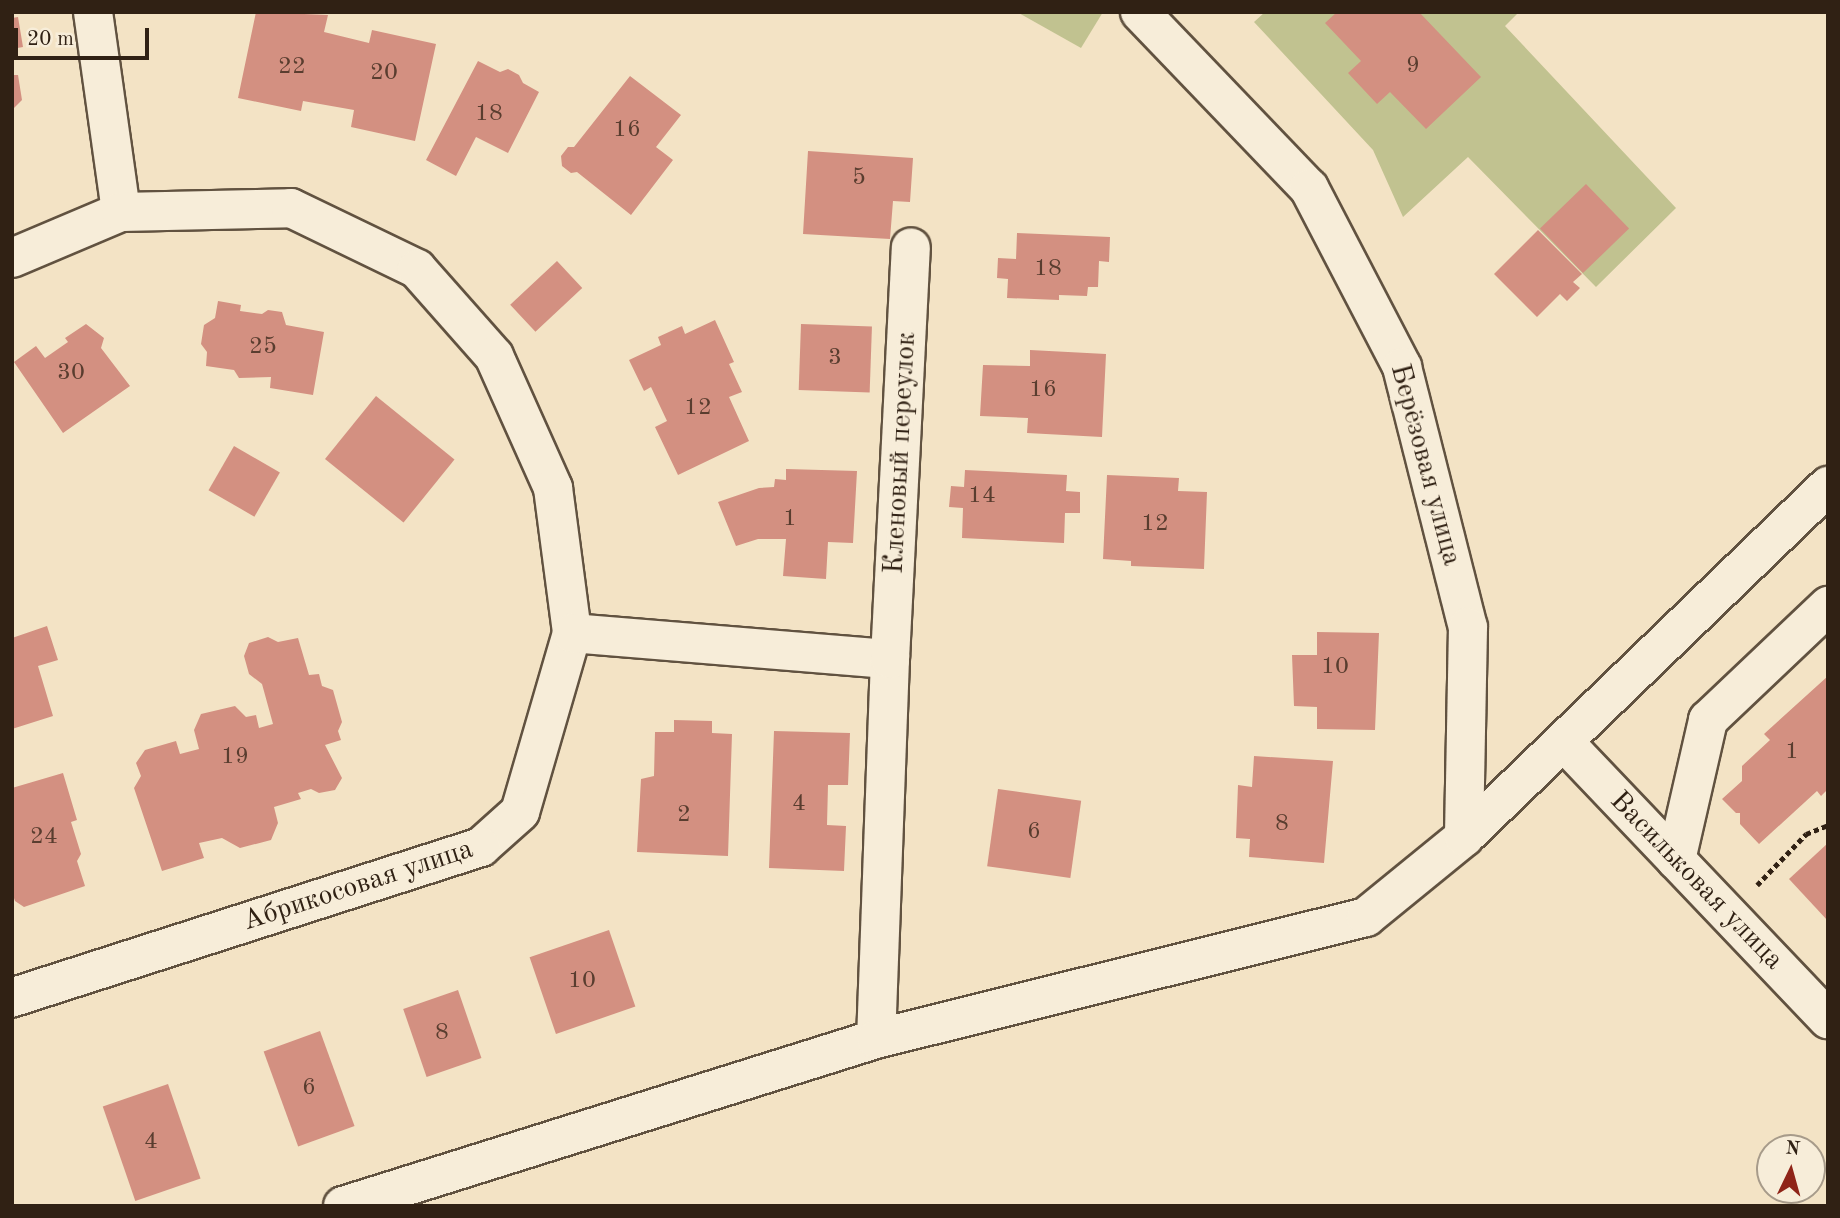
<!DOCTYPE html>
<html>
<head>
<meta charset="utf-8">
<style>
  body { margin:0 }
  #map { position:relative; width:1840px; height:1218px; overflow:hidden; background:#f3e3c5; font-family:"Old Standard TT",serif }
  div>[style] { position:absolute }
  [style*='--x'] { left:calc(var(--x)*1px); top:calc(var(--y)*1px); width:calc(var(--w)*1px); rotate:calc(var(--a)*1deg) }
  .green>* { inset:0; background:#c1c290 }
  .building>* { inset:0; background:#d39081; transform-origin:0 0 }
  .path>* { height:4.5px; margin-top:-2.25px; transform-origin:0; background:repeating-linear-gradient(90deg,#302114 0 5px,transparent 0 8.5px) }
  .roads { filter:drop-shadow(2px 0 #615240) drop-shadow(-2px 0 #615240) drop-shadow(0 2px #615240) drop-shadow(0 -2px #615240) }
  .minor>* { height:38px; margin:-19px; padding:0 19px; transform-origin:19px; border-radius:19px; background:#f7edd9 }
  span { translate:-50% -50%; white-space:nowrap; text-align:center; line-height:1.15; -webkit-text-stroke:7px #f7edd9; paint-order:stroke }
  .number-label { font-size:24px; color:#593d2f }
  .number-label span { -webkit-text-stroke-width:0 }
  .street-label { font-size:28px; color:#302114 }
  .frame { position:absolute; inset:0; border:14px solid #302114; pointer-events:none }
  .north { position:absolute; left:1756px; top:1134px; width:70px; height:70px; box-sizing:border-box; background:#f7edd9; border:2px solid #a79b8a; border-radius:50%; rotate:5deg; font-size:19px; font-weight:700; line-height:28px; text-align:center; color:#302114 }
  .north::after { content:''; display:block; margin:auto; width:24px; height:32px; background:#8f2418; clip-path:polygon(50% 0,100% 100%,50% 72%,0 100%) }
  .scale { position:absolute; left:14px; top:28px; width:135px; height:32px; box-sizing:border-box; border:4px solid #302114; border-top:0; padding-left:9px; font-size:21px; line-height:24px; white-space:nowrap; color:#302114; -webkit-text-stroke:5px #f7edd9; paint-order:stroke }
</style>
</head>
<body>
<div id="map">
  <div class="green">
    <i style="clip-path:polygon(1017px 12px,1103px 12px,1081px 48px)"></i>
    <i style="clip-path:polygon(1265px 12px,1519px 12px,1505px 26px,1676px 208px,1596px 287px,1468px 157px,1403px 217px,1373px 150px,1254px 22px)"></i>
  </div>
  <div class="building">
    <i style="clip-path:polygon(256px 12px,328px 15px,324px 32px,369px 43px,372px 30px,436px 44px,415px 141px,351px 127px,354px 110px,303px 101px,301px 111px,238px 98px)"></i>
    <i style="clip-path:polygon(1337px 12px,1419px 12px,1481px 77px,1426px 129px,1390px 92px,1377px 104px,1348px 73px,1361px 61px,1325px 23px)"></i>
    <i style="clip-path:polygon(18px 17px,23px 47px,12px 49px,12px 18px)"></i>
    <i style="clip-path:polygon(478px 61px,500px 72px,508px 69px,519px 75px,523px 83px,539px 92px,508px 153px,476px 137px,456px 176px,426px 160px)"></i>
    <i style="clip-path:polygon(12px 75px,18px 75px,22px 100px,12px 110px)"></i>
    <i style="clip-path:polygon(630px 76px,681px 115px,656px 147px,673px 160px,631px 215px,577px 172px,571px 173px,562px 166px,561px 156px,568px 147px,574px 147px)"></i>
    <i style="clip-path:polygon(808px 151px,913px 158px,910px 202px,893px 201px,890px 239px,803px 234px)"></i>
    <i style="left:1586px;top:184px;width:62px;height:64px;rotate:46deg"></i>
    <i style="clip-path:polygon(1538px 230px,1582px 274px,1573px 282px,1580px 288px,1567px 301px,1560px 294px,1537px 317px,1494px 274px)"></i>
    <i style="clip-path:polygon(1017px 233px,1110px 237px,1109px 262px,1099px 261px,1098px 287px,1088px 287px,1087px 296px,1059px 295px,1059px 300px,1007px 298px,1008px 279px,997px 278px,998px 258px,1016px 259px)"></i>
    <i style="left:557px;top:261px;width:37px;height:64px;rotate:47deg"></i>
    <i style="clip-path:polygon(218px 301px,241px 305px,240px 311px,262px 314px,268px 310px,282px 312px,286px 325px,324px 332px,313px 395px,270px 388px,271px 377px,239px 378px,234px 370px,206px 366px,207px 352px,201px 344px,204px 325px,215px 318px)"></i>
    <i style="clip-path:polygon(715px 320px,734px 362px,729px 364px,742px 392px,729px 397px,749px 441px,678px 475px,655px 427px,667px 421px,651px 387px,644px 391px,629px 360px,661px 345px,658px 337px,682px 326px,685px 334px)"></i>
    <i style="clip-path:polygon(86px 324px,104px 338px,101px 348px,130px 386px,63px 433px,14px 362px,36px 346px,45px 358px,68px 342px,65px 338px)"></i>
    <i style="left:801px;top:324px;width:71px;height:66px;rotate:2deg"></i>
    <i style="clip-path:polygon(1030px 350px,1106px 354px,1102px 437px,1027px 433px,1028px 418px,980px 416px,983px 365px,1030px 366px)"></i>
    <i style="left:376px;top:396px;width:101px;height:81px;rotate:39deg"></i>
    <i style="left:234px;top:446px;width:53px;height:51px;rotate:30deg"></i>
    <i style="clip-path:polygon(786px 469px,857px 471px,853px 543px,828px 542px,826px 579px,783px 576px,786px 539px,758px 539px,736px 546px,718px 502px,759px 488px,774px 487px,775px 479px,786px 480px)"></i>
    <i style="clip-path:polygon(965px 470px,1067px 475px,1066px 491px,1080px 492px,1080px 513px,1065px 513px,1064px 543px,962px 538px,963px 508px,949px 507px,951px 486px,964px 487px)"></i>
    <i style="clip-path:polygon(1107px 475px,1179px 478px,1178px 491px,1207px 492px,1204px 569px,1131px 566px,1131px 561px,1103px 559px)"></i>
    <i style="clip-path:polygon(47px 626px,58px 660px,38px 666px,53px 716px,12px 729px,12px 638px)"></i>
    <i style="clip-path:polygon(1317px 632px,1379px 633px,1375px 730px,1317px 729px,1317px 707px,1294px 706px,1292px 655px,1317px 655px)"></i>
    <i style="clip-path:polygon(268px 637px,278px 642px,298px 638px,309px 675px,319px 674px,322px 686px,333px 690px,342px 722px,338px 731px,341px 740px,325px 745px,342px 778px,335px 790px,319px 793px,311px 789px,298px 793px,301px 799px,274px 807px,278px 823px,271px 840px,240px 848px,222px 838px,199px 843px,204px 858px,162px 871px,134px 788px,141px 776px,136px 763px,145px 750px,176px 741px,180px 754px,199px 749px,194px 730px,201px 714px,235px 706px,246px 717px,256px 715px,259px 728px,273px 724px,262px 684px,249px 674px,244px 656px,249px 643px)"></i>
    <i style="clip-path:polygon(1828px 676px,1828px 789px,1821px 796px,1817px 791px,1759px 844px,1740px 824px,1740px 813px,1736px 813px,1722px 799px,1742px 781px,1742px 766px,1770px 740px,1764px 734px)"></i>
    <i style="clip-path:polygon(674px 720px,712px 721px,712px 733px,732px 734px,728px 856px,637px 852px,641px 779px,654px 776px,655px 732px,674px 732px)"></i>
    <i style="clip-path:polygon(774px 731px,850px 733px,848px 785px,828px 785px,827px 825px,846px 826px,844px 871px,769px 868px)"></i>
    <i style="clip-path:polygon(1254px 756px,1333px 761px,1324px 863px,1249px 857px,1250px 839px,1236px 838px,1238px 785px,1252px 787px)"></i>
    <i style="clip-path:polygon(63px 773px,77px 820px,71px 822px,81px 854px,77px 861px,85px 886px,24px 907px,15px 901px,12px 892px,12px 788px)"></i>
    <i style="left:998px;top:789px;width:84px;height:78px;rotate:8deg"></i>
    <i style="clip-path:polygon(1828px 843px,1828px 921px,1789px 879px)"></i>
    <i style="left:609px;top:930px;width:81px;height:84px;rotate:71deg"></i>
    <i style="left:458px;top:990px;width:72px;height:58px;rotate:71deg"></i>
    <i style="left:320px;top:1031px;width:101px;height:60px;rotate:70deg"></i>
    <i style="left:168px;top:1084px;width:100px;height:69px;rotate:71deg"></i>
  </div>
  <div class="path">
    <i style="--x:1757;--y:885;--w:71;--a:-46.1"></i>
    <i style="--x:1806;--y:834;--w:24;--a:-22"></i>
  </div>
  <div class="roads">
    <div class="minor">
      <i style="--x:93;--y:12;--w:202;--a:82"></i>
      <i style="--x:1140;--y:12;--w:244;--a:46.2"></i>
      <i style="--x:1309;--y:188;--w:202;--a:62.5"></i>
      <i style="--x:1402;--y:367;--w:268;--a:75.8"></i>
      <i style="--x:1468;--y:627;--w:210;--a:91.1"></i>
      <i style="--x:12;--y:258;--w:118;--a:-22.9"></i>
      <i style="--x:121;--y:212;--w:170;--a:-1.3"></i>
      <i style="--x:291;--y:208;--w:140;--a:25.8"></i>
      <i style="--x:417;--y:269;--w:116;--a:48.5"></i>
      <i style="--x:494;--y:356;--w:145;--a:65.9"></i>
      <i style="--x:553;--y:488;--w:146;--a:82.5"></i>
      <i style="--x:572;--y:633;--w:186;--a:106.2"></i>
      <i style="--x:520;--y:812;--w:52;--a:138.1"></i>
      <i style="--x:481;--y:847;--w:493;--a:162.2"></i>
      <i style="--x:572;--y:633;--w:319;--a:4.7"></i>
      <i style="--x:890;--y:659;--w:380;--a:92.1"></i>
      <i style="--x:890;--y:659;--w:412;--a:-87.1"></i>
      <i style="--x:1564;--y:742;--w:383;--a:46.4"></i>
      <i style="--x:1676;--y:860;--w:144;--a:-77.1"></i>
      <i style="--x:1708;--y:720;--w:166;--a:-43.5"></i>
      <i style="--x:343;--y:1206;--w:559;--a:-17.4"></i>
      <i style="--x:876;--y:1039;--w:505;--a:-13.98"></i>
      <i style="--x:1366;--y:917;--w:127;--a:-39.2"></i>
      <i style="--x:1464;--y:837;--w:506;--a:-43.96"></i>
    </div>
  </div>
  <div class="number-label">
    <span style="left:1413px;top:67px">9</span>
    <span style="left:292px;top:68px">22</span>
    <span style="left:384px;top:74px">20</span>
    <span style="left:489px;top:115px">18</span>
    <span style="left:627px;top:131px">16</span>
    <span style="left:859px;top:179px">5</span>
    <span style="left:1048px;top:270px">18</span>
    <span style="left:263px;top:348px">25</span>
    <span style="left:835px;top:359px">3</span>
    <span style="left:71px;top:374px">30</span>
    <span style="left:1043px;top:391px">16</span>
    <span style="left:698px;top:409px">12</span>
    <span style="left:982px;top:497px">14</span>
    <span style="left:790px;top:520px">1</span>
    <span style="left:1155px;top:525px">12</span>
    <span style="left:1335px;top:668px">10</span>
    <span style="left:1792px;top:753px">1</span>
    <span style="left:235px;top:758px">19</span>
    <span style="left:799px;top:805px">4</span>
    <span style="left:684px;top:816px">2</span>
    <span style="left:1282px;top:825px">8</span>
    <span style="left:1034px;top:833px">6</span>
    <span style="left:44px;top:838px">24</span>
    <span style="left:582px;top:982px">10</span>
    <span style="left:442px;top:1034px">8</span>
    <span style="left:309px;top:1089px">6</span>
    <span style="left:151px;top:1143px">4</span>
  </div>
  <div class="street-label">
    <span style="left:901px;top:453px;rotate:-87deg">Кленовый переулок</span>
    <span style="left:1425px;top:465px;rotate:75deg">Берёзовая улица</span>
    <span style="left:1696px;top:881px;rotate:46deg">Васильковая улица</span>
    <span style="left:358px;top:886px;rotate:-18deg">Абрикосовая улица</span>
  </div>
  <div class="frame"></div>
  <div class="north">N</div>
  <div class="scale">20 m</div>
</div>
</body>
</html>
